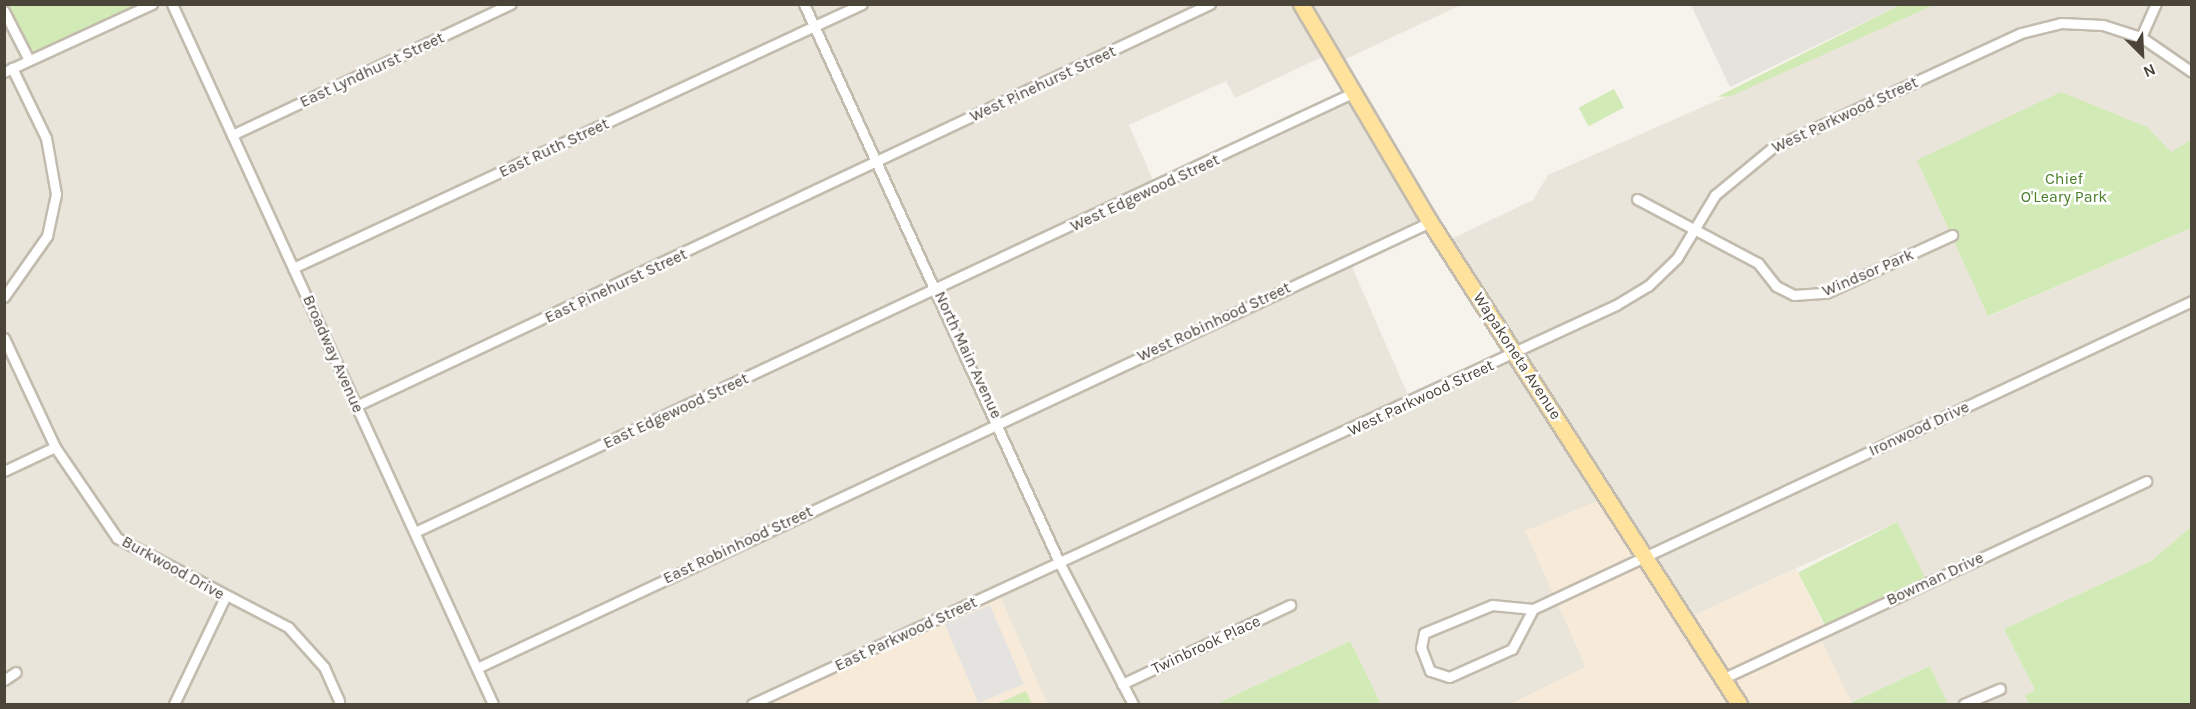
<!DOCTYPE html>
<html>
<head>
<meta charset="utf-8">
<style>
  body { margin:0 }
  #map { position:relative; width:2196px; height:709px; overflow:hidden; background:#f6f3ec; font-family:Karla,sans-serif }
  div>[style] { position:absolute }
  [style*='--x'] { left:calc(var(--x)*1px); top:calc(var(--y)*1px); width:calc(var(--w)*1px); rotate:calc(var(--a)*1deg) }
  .residential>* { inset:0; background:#eae5da }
  .commercial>* { inset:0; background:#f7ead8 }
  .industrial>* { inset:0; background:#e6e2dd }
  .green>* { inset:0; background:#d2eab5; transform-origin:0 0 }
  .parking>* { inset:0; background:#e5e3e0; transform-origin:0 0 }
  .roads { filter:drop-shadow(2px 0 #c2bbae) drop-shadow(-2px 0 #c2bbae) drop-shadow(0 2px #c2bbae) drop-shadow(0 -2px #c2bbae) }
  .minor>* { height:9px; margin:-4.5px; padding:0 4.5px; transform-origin:4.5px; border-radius:4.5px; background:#fff }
  .primary>* { height:15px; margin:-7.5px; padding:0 7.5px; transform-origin:7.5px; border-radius:7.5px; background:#ffe39c }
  span { translate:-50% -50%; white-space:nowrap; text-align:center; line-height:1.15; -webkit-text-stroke:5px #fff; paint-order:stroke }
  .street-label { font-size:16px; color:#4b4439 }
  .park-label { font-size:16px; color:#4a7f2a }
  .frame { position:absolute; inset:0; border:6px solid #4b4439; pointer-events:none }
  .north { position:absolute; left:2112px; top:24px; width:60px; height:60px; -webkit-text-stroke:4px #fff; paint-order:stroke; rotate:156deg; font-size:16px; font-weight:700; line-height:24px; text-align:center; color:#4b4439 }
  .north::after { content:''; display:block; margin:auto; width:21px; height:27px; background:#4b4439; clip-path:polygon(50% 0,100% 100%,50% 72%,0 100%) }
</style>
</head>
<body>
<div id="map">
  <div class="residential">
    <i style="clip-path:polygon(152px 4px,1461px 5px,1335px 64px,1328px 54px,1235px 98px,1226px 81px,1129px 125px,1156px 187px,1352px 93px,1430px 222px,1349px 260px,1411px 402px,1514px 355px,1443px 243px,1533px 200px,1548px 175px,1934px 5px,2191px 5px,2191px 140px,2171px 153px,2147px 127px,1989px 316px,2191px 228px,2191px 527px,2151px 561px,2004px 629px,2035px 690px,2025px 695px,2029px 704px,1948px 704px,1930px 666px,1851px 702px,1818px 634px,1927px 583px,1897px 522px,1686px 619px,1526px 531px,1586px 667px,1511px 704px,1381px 704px,1349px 641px,1216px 704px,1047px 704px,998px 592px,752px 704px,5px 704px,4px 11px)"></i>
  </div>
  <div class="commercial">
    <i style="clip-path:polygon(1607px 497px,1686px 619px,1796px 569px,1826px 630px,1818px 634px,1852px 704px,1511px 704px,1586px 667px,1525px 531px)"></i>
    <i style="clip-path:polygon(998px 592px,1047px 704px,752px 704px)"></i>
  </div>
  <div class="industrial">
    <i style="clip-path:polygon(1691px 5px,1900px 5px,1730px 87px)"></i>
  </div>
  <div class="green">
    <i style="clip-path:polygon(5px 4px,152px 5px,29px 60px)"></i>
    <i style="clip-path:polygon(1900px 5px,1934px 5px,1731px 96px,1717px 97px)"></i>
    <i style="left:1614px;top:89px;width:21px;height:40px;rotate:62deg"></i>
    <i style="clip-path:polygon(2061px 92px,2147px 127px,2171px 152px,2191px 140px,2191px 228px,1988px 316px,1917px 160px)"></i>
    <i style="left:1897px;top:522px;width:68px;height:111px;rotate:63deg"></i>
    <i style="clip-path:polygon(2191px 527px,2191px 704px,2029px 704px,2025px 695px,2035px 690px,2004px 629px,2151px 561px)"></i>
    <i style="clip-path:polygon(1350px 641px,1381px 704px,1216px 704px)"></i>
    <i style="clip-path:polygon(1930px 666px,1948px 704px,1852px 704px,1852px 702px)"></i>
    <i style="clip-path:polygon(1026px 691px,1032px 704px,996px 704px)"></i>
  </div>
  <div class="parking">
    <i style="left:990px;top:605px;width:86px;height:49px;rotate:67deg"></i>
  </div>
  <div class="roads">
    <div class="minor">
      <i style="--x:172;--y:4;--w:770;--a:65.37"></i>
      <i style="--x:804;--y:4;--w:616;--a:65.43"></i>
      <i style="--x:1060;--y:564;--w:158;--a:62.5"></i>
      <i style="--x:4;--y:11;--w:55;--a:63"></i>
      <i style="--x:2141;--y:37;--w:36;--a:-66"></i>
      <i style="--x:4;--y:72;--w:163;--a:-24.7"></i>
      <i style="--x:232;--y:135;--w:308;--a:-25.2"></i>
      <i style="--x:1637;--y:199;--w:137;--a:27.9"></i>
      <i style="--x:1758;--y:263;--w:29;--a:52"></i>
      <i style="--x:1776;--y:286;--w:20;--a:27"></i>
      <i style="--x:1794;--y:295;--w:32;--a:-4"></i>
      <i style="--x:1826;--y:293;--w:139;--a:-24.7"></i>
      <i style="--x:293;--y:268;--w:627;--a:-24.89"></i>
      <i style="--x:4;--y:297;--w:75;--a:-54.8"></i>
      <i style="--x:47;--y:236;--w:43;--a:-77.9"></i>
      <i style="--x:56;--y:194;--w:57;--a:-100.1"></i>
      <i style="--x:46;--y:138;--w:78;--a:-115.9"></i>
      <i style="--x:4;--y:338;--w:120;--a:64.9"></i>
      <i style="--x:55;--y:447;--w:110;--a:55.7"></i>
      <i style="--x:117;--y:538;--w:193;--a:27.5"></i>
      <i style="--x:288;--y:627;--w:54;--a:48"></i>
      <i style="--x:324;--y:667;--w:37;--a:66"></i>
      <i style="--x:356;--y:406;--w:944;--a:-25.21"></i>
      <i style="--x:4;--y:471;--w:56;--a:-25.2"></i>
      <i style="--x:415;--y:532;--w:1035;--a:-25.1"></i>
      <i style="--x:1533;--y:609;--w:45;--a:117.7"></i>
      <i style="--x:1512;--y:649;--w:69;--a:156"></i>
      <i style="--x:1449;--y:677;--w:20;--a:-162"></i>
      <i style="--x:1430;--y:671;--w:25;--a:-111"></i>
      <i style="--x:1421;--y:648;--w:15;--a:-79"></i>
      <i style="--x:1424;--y:633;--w:74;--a:-22.4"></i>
      <i style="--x:1492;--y:605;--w:41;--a:5.6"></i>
      <i style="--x:1533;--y:609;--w:727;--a:-25.05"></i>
      <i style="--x:477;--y:668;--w:1052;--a:-25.08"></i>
      <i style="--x:1724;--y:678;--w:466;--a:-25"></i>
      <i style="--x:4;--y:680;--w:14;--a:-34"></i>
      <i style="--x:1122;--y:684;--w:186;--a:-25.2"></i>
      <i style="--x:174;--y:704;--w:119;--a:-64.5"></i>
      <i style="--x:752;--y:704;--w:952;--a:-24.79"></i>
      <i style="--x:1616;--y:305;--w:37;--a:-31"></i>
      <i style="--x:1648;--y:286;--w:40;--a:-44"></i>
      <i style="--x:1677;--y:258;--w:74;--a:-58.9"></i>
      <i style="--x:1715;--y:195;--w:74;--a:-39.5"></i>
      <i style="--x:1772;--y:148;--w:274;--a:-24.8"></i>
      <i style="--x:2021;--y:33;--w:41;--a:-14"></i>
      <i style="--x:2061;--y:23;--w:42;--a:2.7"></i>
      <i style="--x:2103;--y:25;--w:40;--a:18"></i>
      <i style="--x:2141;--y:37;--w:62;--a:34.5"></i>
      <i style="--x:1964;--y:704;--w:39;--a:-23"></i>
    </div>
    <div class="primary">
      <i style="--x:1301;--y:4;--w:253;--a:59.4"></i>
      <i style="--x:1430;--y:222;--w:573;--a:57.34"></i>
    </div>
  </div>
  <div class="street-label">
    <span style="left:372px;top:70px;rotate:-25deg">East Lyndhurst Street</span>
    <span style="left:1043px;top:84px;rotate:-25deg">West Pinehurst Street</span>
    <span style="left:1845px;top:115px;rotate:-25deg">West Parkwood Street</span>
    <span style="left:554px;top:148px;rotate:-25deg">East Ruth Street</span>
    <span style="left:1145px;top:193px;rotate:-25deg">West Edgewood Street</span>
    <span style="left:1868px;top:273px;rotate:-23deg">Windsor Park</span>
    <span style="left:616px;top:286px;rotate:-25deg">East Pinehurst Street</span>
    <span style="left:1214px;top:322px;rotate:-25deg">West Robinhood Street</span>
    <span style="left:333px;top:354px;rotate:66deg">Broadway Avenue</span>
    <span style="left:968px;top:355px;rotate:65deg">North Main Avenue</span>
    <span style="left:1517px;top:356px;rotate:57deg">Wapakoneta Avenue</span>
    <span style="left:1421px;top:398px;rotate:-25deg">West Parkwood Street</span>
    <span style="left:676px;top:411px;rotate:-25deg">East Edgewood Street</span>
    <span style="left:1919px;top:429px;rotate:-25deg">Ironwood Drive</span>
    <span style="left:738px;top:545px;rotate:-25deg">East Robinhood Street</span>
    <span style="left:173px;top:568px;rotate:29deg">Burkwood Drive</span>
    <span style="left:1935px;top:579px;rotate:-25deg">Bowman Drive</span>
    <span style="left:906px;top:634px;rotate:-25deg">East Parkwood Street</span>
    <span style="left:1206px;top:645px;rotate:-25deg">Twinbrook Place</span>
  </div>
  <div class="park-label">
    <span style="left:2064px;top:188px">Chief<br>O'Leary Park</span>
  </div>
  <div class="frame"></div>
  <div class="north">N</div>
</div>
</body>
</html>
